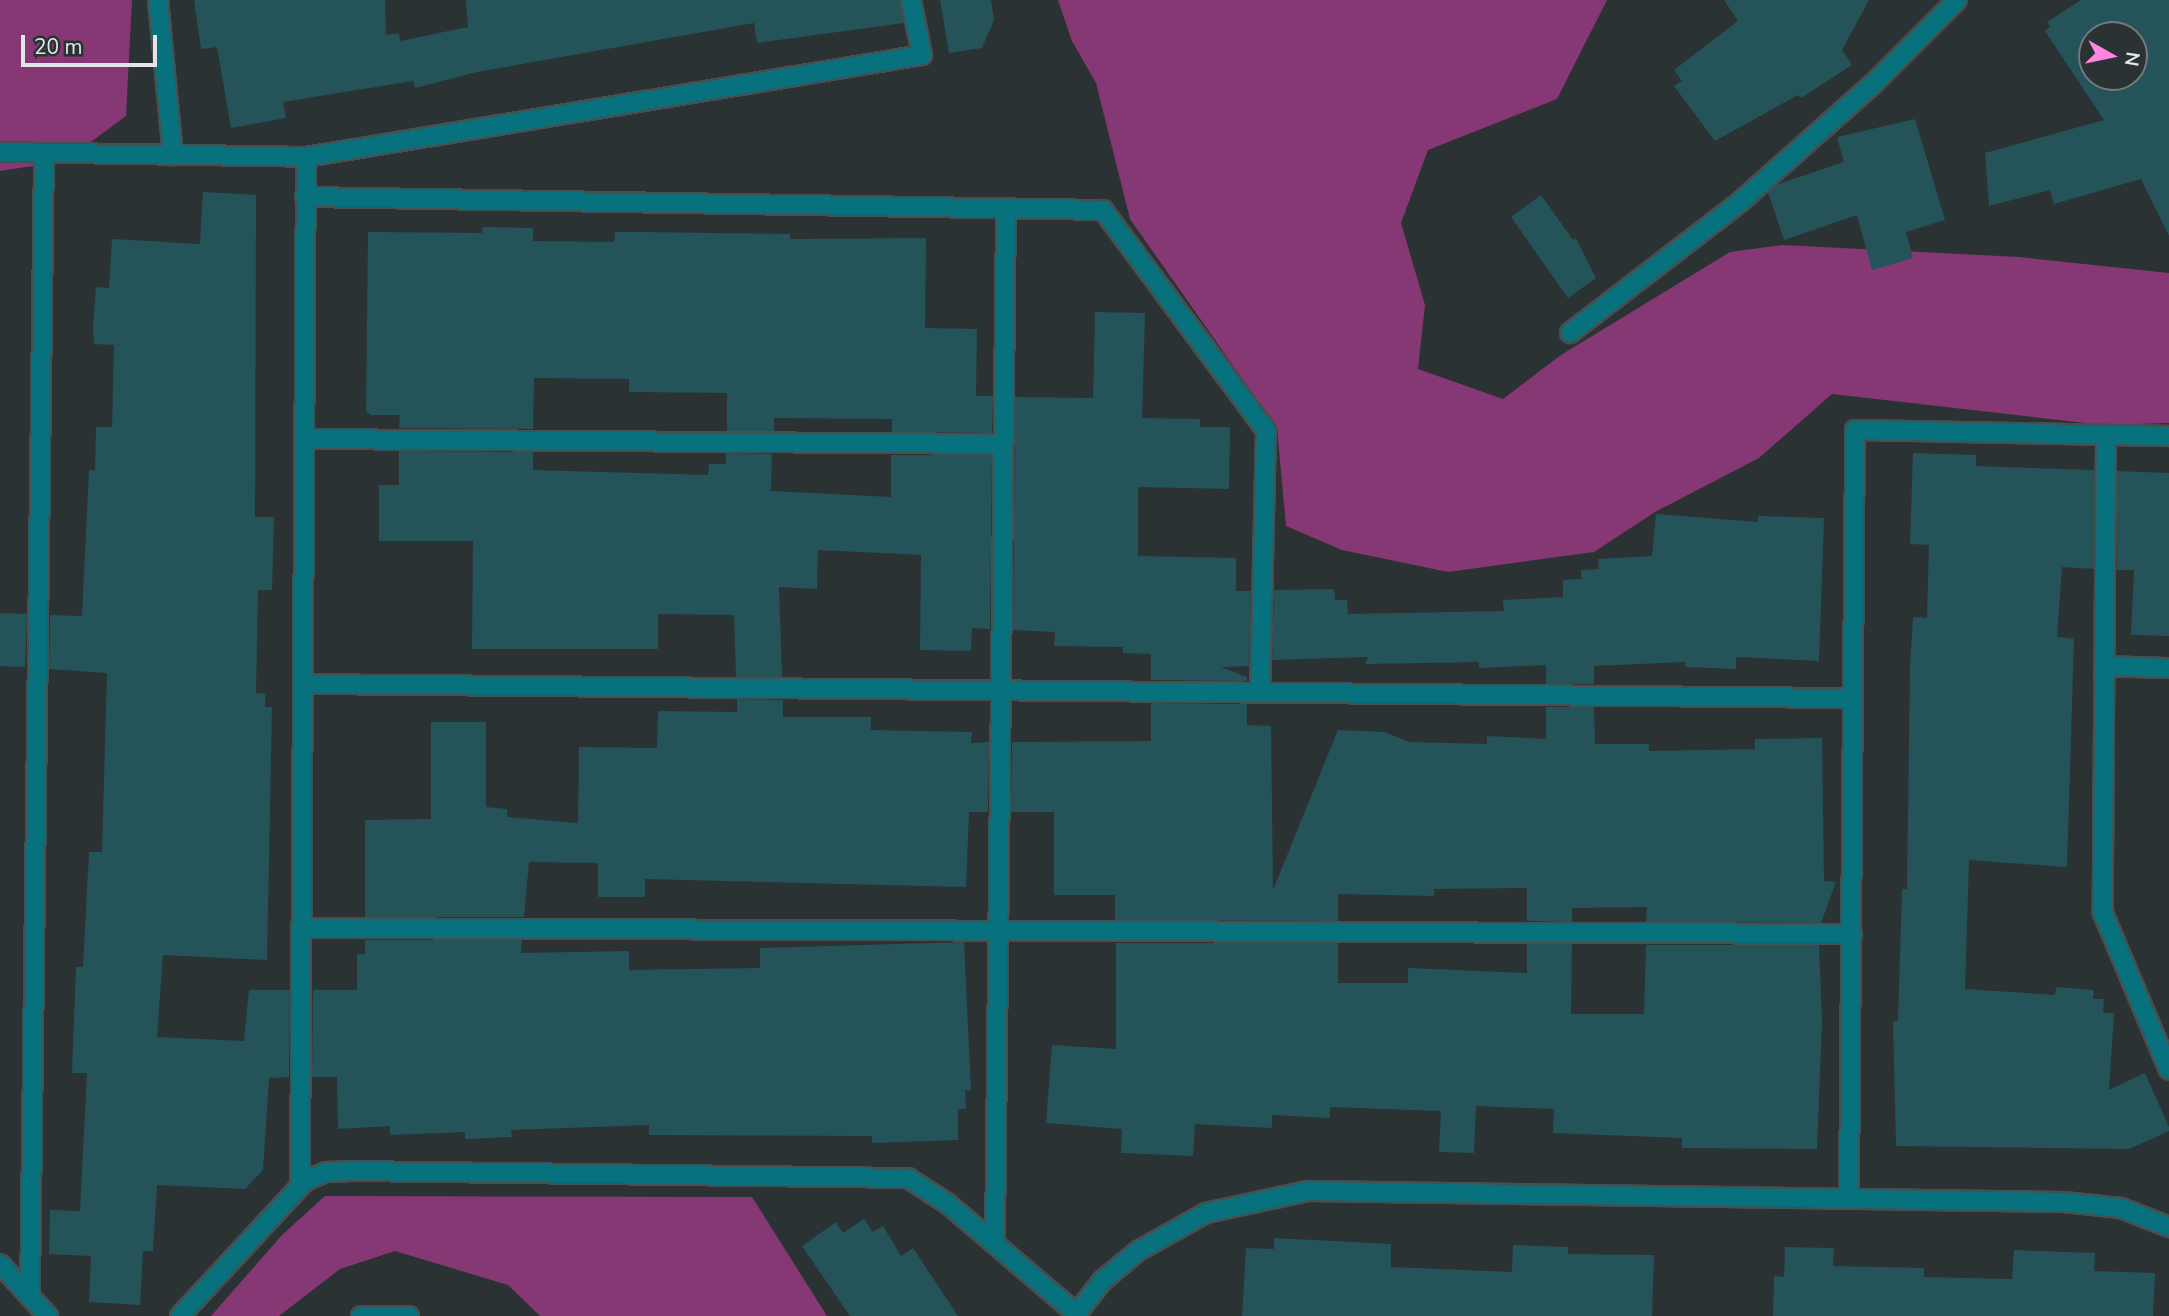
<!DOCTYPE html>
<html>
<head>
<meta charset="utf-8">
<style>
  body { margin:0 }
  #map { position:relative; width:2169px; height:1316px; overflow:hidden; background:#2b3233; font-family:"Nunito Sans",sans-serif }
  div>[style] { position:absolute }
  [style*='--x'] { left:calc(var(--x)*1px); top:calc(var(--y)*1px); width:calc(var(--w)*1px); rotate:calc(var(--a)*1deg) }
  .forest>* { inset:0; background:#853873 }
  .building>* { inset:0; background:#25535a; transform-origin:0 0 }
  .roads { filter:drop-shadow(2px 0 #484f50) drop-shadow(-2px 0 #484f50) drop-shadow(0 2px #484f50) drop-shadow(0 -2px #484f50) }
  .minor>* { height:18px; margin:-9px; padding:0 9px; transform-origin:9px; border-radius:9px; background:#07717e }
  span { translate:-50% -50%; white-space:nowrap; text-align:center; line-height:1.15; -webkit-text-stroke:6px #2b3233; paint-order:stroke }
  .north { position:absolute; left:2078px; top:21px; width:70px; height:70px; box-sizing:border-box; background:#2b3233; border:2px solid #747a7b; border-radius:50%; rotate:99deg; font-size:19px; font-weight:700; line-height:28px; text-align:center; color:#e2e6e7 }
  .north::after { content:''; display:block; margin:auto; width:24px; height:32px; background:#fe86e1; clip-path:polygon(50% 0,100% 100%,50% 72%,0 100%) }
  .scale { position:absolute; left:21px; top:35px; width:136px; height:32px; box-sizing:border-box; border:4px solid #e2e6e7; border-top:0; padding-left:9px; font-size:21px; line-height:24px; white-space:nowrap; color:#e2e6e7; -webkit-text-stroke:5px #2b3233; paint-order:stroke }
</style>
</head>
<body>
<div id="map">
  <div class="forest">
    <i style="clip-path:polygon(0 0,132px 0,126px 116px,65px 161px,0 171px)"></i>
    <i style="clip-path:polygon(1058px 0,1607px 0,1557px 99px,1428px 150px,1401px 223px,1425px 305px,1418px 369px,1503px 399px,1561px 355px,1730px 252px,1782px 245px,2019px 257px,2169px 273px,2169px 423px,2103px 425px,1832px 394px,1759px 458px,1655px 512px,1594px 552px,1448px 572px,1342px 550px,1286px 526px,1277px 428px,1130px 219px,1096px 83px,1072px 41px)"></i>
    <i style="clip-path:polygon(325px 1196px,752px 1197px,827px 1316px,540px 1316px,508px 1285px,395px 1251px,340px 1269px,279px 1316px,211px 1316px,282px 1235px)"></i>
  </div>
  <div class="building">
    <i style="clip-path:polygon(194px 0,385px 0,386px 35px,399px 33px,400px 41px,468px 27px,466px 0,900px 0,904px 23px,757px 43px,754px 23px,477px 72px,415px 88px,413px 81px,283px 102px,286px 118px,231px 128px,217px 47px,201px 49px)"></i>
    <i style="clip-path:polygon(940px 0,991px 0,994px 20px,982px 48px,949px 53px)"></i>
    <i style="clip-path:polygon(1724px 0,1869px 0,1842px 50px,1852px 65px,1801px 98px,1798px 95px,1715px 141px,1674px 86px,1682px 81px,1674px 70px,1738px 21px)"></i>
    <i style="clip-path:polygon(evenodd,2081px 0,2169px 0,2169px 236px,2141px 179px,2054px 204px,2050px 190px,1989px 206px,1985px 153px,2104px 120px,2045px 31px,2050px 27px,2047px 22px,2081px 0,2092px 35px,2134px 35px,2134px 77px,2092px 77px,2092px 35px)"></i>
    <i style="clip-path:polygon(1915px 119px,1945px 220px,1906px 232px,1913px 258px,1872px 270px,1857px 215px,1784px 240px,1768px 192px,1776px 185px,1844px 162px,1837px 137px)"></i>
    <i style="clip-path:polygon(203px 192px,256px 195px,255px 517px,274px 517px,272px 590px,258px 590px,256px 693px,265px 694px,265px 707px,272px 707px,267px 960px,163px 955px,157px 1037px,244px 1041px,249px 990px,290px 990px,289px 1077px,269px 1078px,263px 1170px,245px 1189px,157px 1185px,153px 1251px,143px 1251px,140px 1305px,89px 1302px,91px 1256px,49px 1254px,50px 1210px,80px 1211px,87px 1073px,72px 1073px,76px 967px,83px 967px,89px 852px,102px 852px,107px 673px,49px 669px,50px 615px,82px 616px,89px 470px,95px 471px,96px 427px,112px 427px,114px 345px,94px 344px,93px 327px,96px 287px,109px 288px,112px 239px,200px 244px)"></i>
    <i style="clip-path:polygon(1541px 195px,1573px 240px,1576px 238px,1596px 278px,1568px 298px,1511px 217px)"></i>
    <i style="clip-path:polygon(483px 227px,533px 228px,533px 241px,614px 242px,615px 232px,641px 232px,790px 234px,790px 239px,926px 238px,925px 328px,977px 329px,976px 396px,993px 396px,992px 433px,892px 432px,892px 419px,774px 418px,774px 431px,727px 431px,727px 393px,629px 392px,629px 379px,534px 378px,533px 429px,399px 428px,400px 415px,371px 415px,366px 411px,368px 232px,482px 233px)"></i>
    <i style="clip-path:polygon(1095px 312px,1145px 313px,1142px 418px,1200px 419px,1200px 427px,1230px 427px,1229px 489px,1138px 487px,1138px 556px,1236px 558px,1236px 591px,1251px 591px,1249px 666px,1221px 667px,1247px 677px,1247px 681px,1151px 680px,1151px 654px,1123px 653px,1123px 647px,1054px 646px,1055px 632px,1013px 630px,1015px 397px,1093px 398px)"></i>
    <i style="clip-path:polygon(399px 451px,533px 452px,533px 470px,708px 475px,709px 464px,726px 464px,726px 453px,772px 454px,771px 491px,891px 497px,891px 455px,992px 455px,990px 629px,972px 628px,971px 651px,920px 650px,921px 555px,818px 550px,817px 589px,779px 587px,782px 677px,736px 677px,734px 615px,658px 614px,658px 649px,472px 649px,473px 541px,379px 541px,379px 485px,399px 485px)"></i>
    <i style="clip-path:polygon(1913px 453px,1976px 455px,1976px 466px,2094px 470px,2094px 569px,2062px 567px,2057px 637px,2074px 639px,2067px 867px,1969px 860px,1965px 989px,2055px 995px,2056px 987px,2094px 990px,2093px 999px,2104px 999px,2103px 1013px,2114px 1013px,2109px 1090px,2145px 1073px,2169px 1127px,2169px 1131px,2129px 1149px,1896px 1146px,1893px 1021px,1898px 1021px,1902px 889px,1907px 889px,1910px 667px,1913px 617px,1927px 618px,1929px 545px,1910px 544px)"></i>
    <i style="clip-path:polygon(2117px 471px,2169px 473px,2169px 636px,2131px 635px,2134px 570px,2117px 570px)"></i>
    <i style="clip-path:polygon(1656px 514px,1758px 522px,1758px 516px,1824px 518px,1819px 661px,1736px 657px,1736px 669px,1685px 667px,1685px 662px,1594px 666px,1594px 684px,1546px 684px,1546px 665px,1479px 668px,1479px 662px,1365px 664px,1368px 657px,1272px 660px,1274px 590px,1334px 589px,1335px 600px,1347px 600px,1348px 614px,1504px 611px,1503px 600px,1563px 597px,1563px 580px,1581px 579px,1581px 570px,1599px 569px,1598px 559px,1652px 556px)"></i>
    <i style="left:0;top:613px;width:27px;height:53px;rotate:2deg"></i>
    <i style="clip-path:polygon(737px 699px,783px 700px,783px 717px,871px 717px,871px 730px,972px 732px,971px 743px,989px 742px,988px 812px,969px 812px,966px 887px,645px 879px,645px 897px,598px 897px,598px 863px,529px 862px,524px 917px,365px 917px,365px 820px,431px 819px,431px 722px,486px 722px,486px 807px,507px 809px,507px 817px,578px 823px,579px 747px,657px 748px,658px 711px,737px 712px)"></i>
    <i style="clip-path:polygon(1151px 703px,1247px 704px,1247px 725px,1271px 726px,1273px 890px,1338px 730px,1384px 732px,1410px 742px,1487px 744px,1487px 736px,1546px 739px,1546px 707px,1594px 707px,1595px 744px,1649px 744px,1649px 751px,1755px 749px,1755px 739px,1822px 738px,1824px 881px,1836px 882px,1821px 923px,1646px 922px,1647px 907px,1572px 908px,1572px 922px,1527px 921px,1527px 888px,1434px 889px,1434px 896px,1338px 894px,1338px 921px,1115px 920px,1115px 895px,1054px 895px,1054px 812px,1011px 812px,1012px 742px,1151px 741px)"></i>
    <i style="clip-path:polygon(365px 940px,522px 940px,521px 953px,629px 951px,629px 970px,760px 968px,760px 948px,964px 942px,971px 1090px,965px 1090px,966px 1109px,958px 1109px,958px 1140px,872px 1143px,872px 1136px,649px 1135px,649px 1125px,511px 1130px,512px 1137px,465px 1139px,465px 1132px,390px 1135px,390px 1126px,338px 1129px,337px 1077px,312px 1077px,313px 990px,357px 990px,357px 954px,365px 954px)"></i>
    <i style="clip-path:polygon(1116px 943px,1338px 943px,1338px 983px,1408px 983px,1408px 968px,1527px 973px,1527px 944px,1572px 944px,1571px 1014px,1644px 1014px,1646px 945px,1819px 945px,1822px 1022px,1817px 1149px,1682px 1148px,1682px 1138px,1553px 1133px,1554px 1109px,1476px 1106px,1474px 1153px,1439px 1152px,1441px 1111px,1330px 1107px,1330px 1118px,1272px 1115px,1272px 1128px,1195px 1124px,1193px 1156px,1121px 1153px,1122px 1129px,1046px 1123px,1052px 1045px,1116px 1049px)"></i>
    <i style="clip-path:polygon(864px 1219px,873px 1232px,883px 1226px,901px 1256px,913px 1248px,958px 1316px,850px 1316px,802px 1246px,836px 1222px,843px 1233px)"></i>
    <i style="clip-path:polygon(1274px 1238px,1391px 1244px,1391px 1267px,1512px 1272px,1513px 1245px,1568px 1247px,1568px 1254px,1654px 1255px,1652px 1316px,1242px 1316px,1246px 1248px,1274px 1249px)"></i>
    <i style="clip-path:polygon(1785px 1247px,1834px 1248px,1833px 1266px,1924px 1268px,1924px 1277px,2012px 1279px,2014px 1250px,2095px 1253px,2094px 1271px,2155px 1273px,2153px 1316px,1773px 1316px,1774px 1276px,1784px 1277px)"></i>
  </div>
  <div class="roads">
    <div class="minor">
      <i style="--x:158;--y:0;--w:156;--a:84.5"></i>
      <i style="--x:0;--y:152;--w:306;--a:0.9"></i>
      <i style="--x:306;--y:157;--w:624;--a:-9.4"></i>
      <i style="--x:922;--y:55;--w:56;--a:-101.3"></i>
      <i style="--x:305;--y:197;--w:798;--a:0.93"></i>
      <i style="--x:1103;--y:210;--w:274;--a:53.5"></i>
      <i style="--x:1266;--y:430;--w:262;--a:91.3"></i>
      <i style="--x:1570;--y:333;--w:215;--a:-37.6"></i>
      <i style="--x:1740;--y:202;--w:176;--a:-41.6"></i>
      <i style="--x:1872;--y:85;--w:120;--a:-45"></i>
      <i style="--x:2106;--y:436;--w:477;--a:90.4"></i>
      <i style="--x:2103;--y:913;--w:170;--a:67.2"></i>
      <i style="--x:304;--y:439;--w:699;--a:0.41"></i>
      <i style="--x:2104;--y:666;--w:65;--a:1.8"></i>
      <i style="--x:303;--y:684;--w:1550;--a:0.52"></i>
      <i style="--x:302;--y:928;--w:1550;--a:0.22"></i>
      <i style="--x:300;--y:1186;--w:1029;--a:-89.67"></i>
      <i style="--x:1849;--y:1198;--w:768;--a:-89.55"></i>
      <i style="--x:1855;--y:430;--w:314;--a:1.1"></i>
      <i style="--x:995;--y:1243;--w:1035;--a:-89.39"></i>
      <i style="--x:0;--y:1264;--w:71;--a:47.3"></i>
      <i style="--x:30;--y:1296;--w:1143;--a:-89.3"></i>
      <i style="--x:180;--y:1316;--w:184;--a:-47.2"></i>
      <i style="--x:305;--y:1181;--w:23;--a:-23"></i>
      <i style="--x:326;--y:1172;--w:25;--a:-2"></i>
      <i style="--x:351;--y:1171;--w:557;--a:0.72"></i>
      <i style="--x:908;--y:1178;--w:48;--a:33"></i>
      <i style="--x:948;--y:1204;--w:172;--a:40.5"></i>
      <i style="--x:361;--y:1316;--w:48;--a:0"></i>
      <i style="--x:1075;--y:1316;--w:44;--a:-52.4"></i>
      <i style="--x:1102;--y:1281;--w:47;--a:-39.8"></i>
      <i style="--x:1138;--y:1251;--w:78;--a:-29.2"></i>
      <i style="--x:1206;--y:1213;--w:104;--a:-12.2"></i>
      <i style="--x:1308;--y:1191;--w:756;--a:0.83"></i>
      <i style="--x:2064;--y:1202;--w:57;--a:6"></i>
      <i style="--x:2121;--y:1208;--w:52;--a:21.6"></i>
    </div>
  </div>
  <div class="north">N</div>
  <div class="scale">20 m</div>
</div>
</body>
</html>
